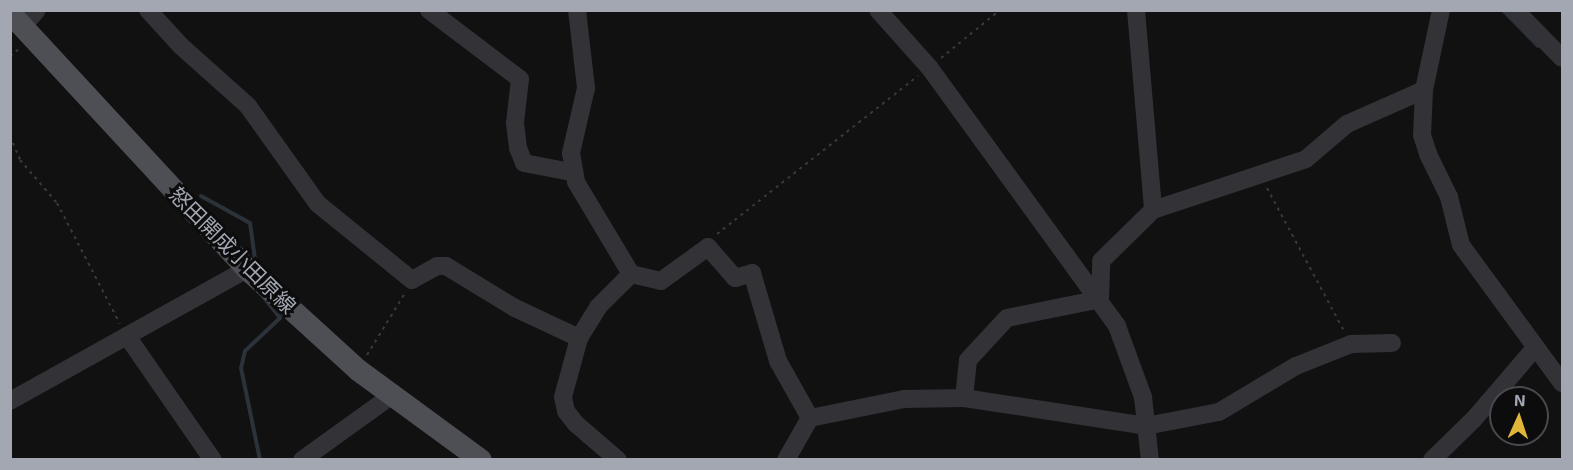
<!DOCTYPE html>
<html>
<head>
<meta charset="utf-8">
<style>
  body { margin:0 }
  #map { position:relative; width:1573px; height:470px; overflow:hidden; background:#111112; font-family:"Exo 2","Noto Sans JP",sans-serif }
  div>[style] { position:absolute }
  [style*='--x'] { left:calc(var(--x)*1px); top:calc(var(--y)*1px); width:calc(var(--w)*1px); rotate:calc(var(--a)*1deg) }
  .stream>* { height:4px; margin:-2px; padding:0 2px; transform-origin:2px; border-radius:2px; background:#2b3239 }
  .path>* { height:2px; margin-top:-1px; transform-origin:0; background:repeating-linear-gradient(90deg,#38393e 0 3px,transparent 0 7.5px) }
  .minor>* { height:18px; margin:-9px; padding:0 9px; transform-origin:9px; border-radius:9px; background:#323237 }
  .major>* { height:22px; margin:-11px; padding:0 11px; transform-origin:11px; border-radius:11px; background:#4e4f55 }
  span { translate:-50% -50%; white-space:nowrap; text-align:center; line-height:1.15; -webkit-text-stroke:6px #0c0c0d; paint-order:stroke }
  .street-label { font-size:21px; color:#a3a7b2 }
  .frame { position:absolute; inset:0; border:12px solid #a3a7b2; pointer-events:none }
  .north { position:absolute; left:1489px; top:386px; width:60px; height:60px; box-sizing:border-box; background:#0c0c0d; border:2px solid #484a4f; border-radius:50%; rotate:3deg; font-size:16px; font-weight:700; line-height:24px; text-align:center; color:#a3a7b2 }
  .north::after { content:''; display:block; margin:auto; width:21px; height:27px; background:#e1b53a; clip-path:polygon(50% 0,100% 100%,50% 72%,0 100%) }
</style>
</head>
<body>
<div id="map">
  <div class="stream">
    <i style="--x:1503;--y:10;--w:50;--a:45.8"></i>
    <i style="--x:201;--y:196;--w:56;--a:28.9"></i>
    <i style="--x:250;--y:223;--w:43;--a:82.1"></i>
    <i style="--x:259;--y:291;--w:34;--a:52"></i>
    <i style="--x:280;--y:318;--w:48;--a:136.7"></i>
    <i style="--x:245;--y:351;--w:17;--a:103"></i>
    <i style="--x:241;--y:368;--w:94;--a:78.3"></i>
  </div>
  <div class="path">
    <i style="--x:10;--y:56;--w:11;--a:-38"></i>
    <i style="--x:941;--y:58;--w:76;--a:-39.1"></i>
    <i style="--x:10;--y:136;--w:26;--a:67"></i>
    <i style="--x:20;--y:160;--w:57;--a:49.3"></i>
    <i style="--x:57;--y:203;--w:136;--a:62.5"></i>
    <i style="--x:1267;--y:188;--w:162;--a:61.7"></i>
    <i style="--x:717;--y:234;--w:256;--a:-38.2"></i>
    <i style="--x:367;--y:355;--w:73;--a:-58.5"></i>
  </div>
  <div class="minor">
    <i style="--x:148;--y:10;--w:49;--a:47.5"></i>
    <i style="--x:181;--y:46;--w:90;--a:41.8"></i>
    <i style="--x:248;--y:106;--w:120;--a:54.5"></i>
    <i style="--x:318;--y:204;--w:121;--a:39"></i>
    <i style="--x:412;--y:280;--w:29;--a:-29"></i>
    <i style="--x:437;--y:266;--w:9;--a:0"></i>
    <i style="--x:446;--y:266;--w:81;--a:31.3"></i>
    <i style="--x:515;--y:308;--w:71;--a:25.1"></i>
    <i style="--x:429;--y:10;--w:114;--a:37.2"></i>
    <i style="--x:520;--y:79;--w:44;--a:96.5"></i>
    <i style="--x:515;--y:123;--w:25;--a:83"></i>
    <i style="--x:518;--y:148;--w:16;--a:68"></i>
    <i style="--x:524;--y:163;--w:48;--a:10.8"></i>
    <i style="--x:577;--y:10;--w:79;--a:83.4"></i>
    <i style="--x:586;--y:88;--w:67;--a:103"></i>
    <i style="--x:571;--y:153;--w:29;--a:80"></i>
    <i style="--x:576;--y:182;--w:107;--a:59.1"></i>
    <i style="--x:631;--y:274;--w:31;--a:13"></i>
    <i style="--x:661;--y:281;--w:58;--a:-35.9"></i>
    <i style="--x:708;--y:247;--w:41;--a:48.9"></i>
    <i style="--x:735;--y:278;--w:18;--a:-16"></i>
    <i style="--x:752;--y:273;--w:92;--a:73.5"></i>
    <i style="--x:778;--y:361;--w:65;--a:60.7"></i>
    <i style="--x:878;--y:10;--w:76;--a:48.2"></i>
    <i style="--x:929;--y:67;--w:320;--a:54"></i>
    <i style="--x:1117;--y:326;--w:76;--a:69.9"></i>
    <i style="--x:1143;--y:397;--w:63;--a:83.7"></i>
    <i style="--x:1136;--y:10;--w:201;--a:85.1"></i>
    <i style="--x:1441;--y:10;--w:82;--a:102"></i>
    <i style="--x:1424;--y:90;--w:45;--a:92.5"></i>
    <i style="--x:1422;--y:135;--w:20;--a:72"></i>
    <i style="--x:1428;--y:154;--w:48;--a:64"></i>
    <i style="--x:1449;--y:197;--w:49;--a:76"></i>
    <i style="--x:1461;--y:245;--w:171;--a:53.8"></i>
    <i style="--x:1515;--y:10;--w:67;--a:45.6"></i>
    <i style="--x:23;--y:26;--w:21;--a:-49"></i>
    <i style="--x:1100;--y:299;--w:38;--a:-88"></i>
    <i style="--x:1101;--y:261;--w:73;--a:-44.4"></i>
    <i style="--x:1153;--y:210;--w:161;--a:-18.4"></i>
    <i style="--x:1306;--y:159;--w:54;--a:-40.5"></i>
    <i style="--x:1347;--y:124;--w:84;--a:-23.8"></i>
    <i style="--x:127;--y:336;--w:151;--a:55.3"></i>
    <i style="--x:964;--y:398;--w:184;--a:8.7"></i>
    <i style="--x:1146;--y:426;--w:74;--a:-10.9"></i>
    <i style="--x:1219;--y:412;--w:90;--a:-30.9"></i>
    <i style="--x:1296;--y:366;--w:59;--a:-21.8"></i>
    <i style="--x:1351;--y:344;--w:41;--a:-1.4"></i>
    <i style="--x:10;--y:401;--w:271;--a:-29.1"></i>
    <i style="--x:302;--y:460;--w:110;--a:-35.7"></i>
    <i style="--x:618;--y:460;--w:55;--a:-139.4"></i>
    <i style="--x:576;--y:424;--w:16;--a:-128"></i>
    <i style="--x:566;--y:411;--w:14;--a:-102"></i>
    <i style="--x:563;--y:397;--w:61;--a:-74.8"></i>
    <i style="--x:579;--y:338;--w:36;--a:-58"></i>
    <i style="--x:598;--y:307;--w:47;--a:-45"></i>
    <i style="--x:786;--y:460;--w:48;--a:-60.3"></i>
    <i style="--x:810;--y:418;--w:96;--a:-11.4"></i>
    <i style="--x:904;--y:399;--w:60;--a:-1"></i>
    <i style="--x:964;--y:398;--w:38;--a:-84"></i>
    <i style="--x:968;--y:360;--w:57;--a:-47.1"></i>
    <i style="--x:1007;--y:318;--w:95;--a:-11.5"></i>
    <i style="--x:1432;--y:460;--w:59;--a:-44.3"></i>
    <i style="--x:1474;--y:419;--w:92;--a:-49.4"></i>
  </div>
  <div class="major">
    <i style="--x:10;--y:13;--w:349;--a:47.2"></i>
    <i style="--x:247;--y:269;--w:150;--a:42.3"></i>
    <i style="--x:358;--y:370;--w:152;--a:36.2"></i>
  </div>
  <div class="street-label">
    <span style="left:233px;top:250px;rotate:45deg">怒田開成小田原線</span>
  </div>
  <div class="frame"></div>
  <div class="north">N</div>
</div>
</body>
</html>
